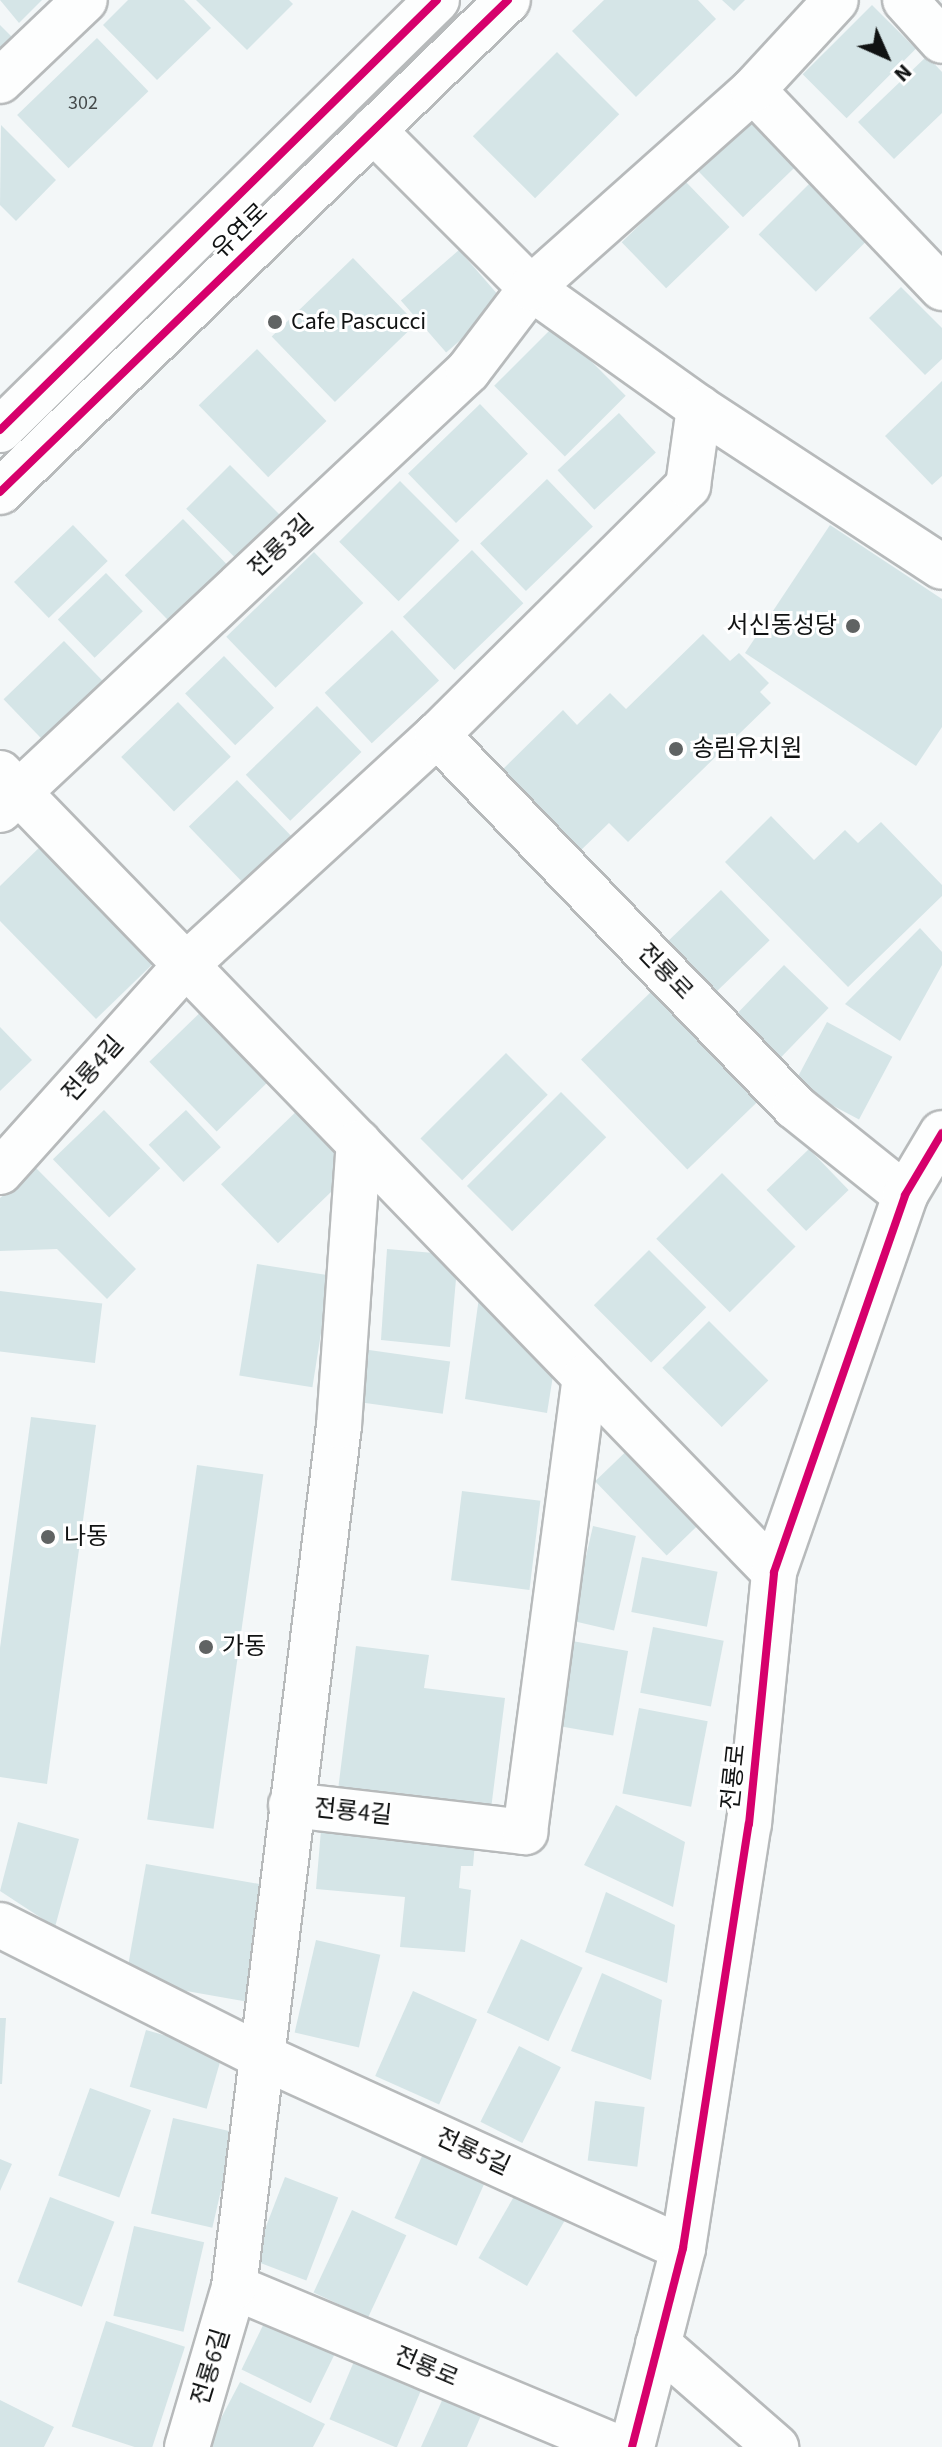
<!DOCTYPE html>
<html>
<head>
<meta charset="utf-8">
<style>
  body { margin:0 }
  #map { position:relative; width:942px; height:2447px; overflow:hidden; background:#f3f7f8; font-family:"Source Sans 3","Noto Sans KR",sans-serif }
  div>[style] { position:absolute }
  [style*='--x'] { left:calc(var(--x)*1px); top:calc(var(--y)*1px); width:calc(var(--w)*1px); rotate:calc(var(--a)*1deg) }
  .building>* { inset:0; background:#d5e5e7; transform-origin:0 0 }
  .roads { filter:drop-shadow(2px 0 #b7babb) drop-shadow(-2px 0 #b7babb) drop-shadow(0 2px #b7babb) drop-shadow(0 -2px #b7babb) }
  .minor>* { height:44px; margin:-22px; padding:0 22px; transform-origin:22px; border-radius:22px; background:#fdfefe }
  .cycleway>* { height:8px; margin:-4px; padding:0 4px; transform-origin:4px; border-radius:4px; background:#d6006c }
  .dots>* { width:22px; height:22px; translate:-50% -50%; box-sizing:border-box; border:4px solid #fff; border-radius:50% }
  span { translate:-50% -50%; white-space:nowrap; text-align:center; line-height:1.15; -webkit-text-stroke:6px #fff; paint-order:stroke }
  .number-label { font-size:20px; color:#434849 }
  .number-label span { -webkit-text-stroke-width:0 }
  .street-label { font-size:24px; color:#111313 }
  .poi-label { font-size:24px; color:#111313 }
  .left { translate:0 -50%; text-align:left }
  .right { translate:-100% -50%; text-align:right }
  .north { position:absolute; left:846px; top:16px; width:80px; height:80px; -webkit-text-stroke:6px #fff; paint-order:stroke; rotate:135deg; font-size:22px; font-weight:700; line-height:32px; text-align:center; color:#111313 }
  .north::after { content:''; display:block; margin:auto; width:28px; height:36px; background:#111313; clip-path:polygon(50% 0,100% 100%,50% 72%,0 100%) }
</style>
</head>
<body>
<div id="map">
  <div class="building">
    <i style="clip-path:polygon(0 0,42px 0,19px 23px)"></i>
    <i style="clip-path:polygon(128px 0,184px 0,211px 28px,157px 80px,103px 25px)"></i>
    <i style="clip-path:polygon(196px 0,289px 0,293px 4px,247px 50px)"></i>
    <i style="clip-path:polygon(604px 0,698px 0,716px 19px,636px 97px,572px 31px)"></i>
    <i style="clip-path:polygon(722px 0,745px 0,734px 11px)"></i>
    <i style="left:872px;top:5px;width:62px;height:98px;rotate:45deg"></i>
    <i style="clip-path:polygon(0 25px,13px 38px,0 50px)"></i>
    <i style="left:97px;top:38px;width:74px;height:111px;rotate:46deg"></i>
    <i style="left:557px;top:52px;width:88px;height:119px;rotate:45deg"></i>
    <i style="clip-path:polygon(927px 56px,942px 72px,942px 113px,894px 159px,858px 122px)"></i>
    <i style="left:754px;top:115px;width:66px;height:79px;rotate:46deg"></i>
    <i style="clip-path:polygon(1px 125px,56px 180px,16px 221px,0 205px)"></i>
    <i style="left:818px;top:175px;width:81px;height:84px;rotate:45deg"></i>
    <i style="left:685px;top:181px;width:64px;height:88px;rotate:46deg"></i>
    <i style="left:459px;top:250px;width:69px;height:77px;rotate:49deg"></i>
    <i style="left:353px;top:258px;width:91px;height:113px;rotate:46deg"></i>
    <i style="clip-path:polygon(901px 287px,942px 328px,942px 359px,925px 375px,869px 318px)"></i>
    <i style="left:555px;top:325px;width:100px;height:86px;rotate:45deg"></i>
    <i style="left:257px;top:349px;width:100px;height:81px;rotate:46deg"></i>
    <i style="clip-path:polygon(942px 381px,942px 476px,932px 485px,885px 436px)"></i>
    <i style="left:480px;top:404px;width:69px;height:100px;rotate:46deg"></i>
    <i style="left:619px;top:413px;width:54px;height:84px;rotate:47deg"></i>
    <i style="left:230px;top:465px;width:75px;height:62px;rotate:45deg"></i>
    <i style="left:547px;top:479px;width:66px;height:93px;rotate:46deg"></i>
    <i style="left:400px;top:481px;width:84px;height:86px;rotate:45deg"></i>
    <i style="left:183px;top:519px;width:67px;height:81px;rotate:46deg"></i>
    <i style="left:73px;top:525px;width:50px;height:82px;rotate:46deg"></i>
    <i style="clip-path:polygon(830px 525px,942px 599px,942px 727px,916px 766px,745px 653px)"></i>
    <i style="left:472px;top:550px;width:74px;height:96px;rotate:46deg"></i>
    <i style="left:314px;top:552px;width:71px;height:122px;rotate:46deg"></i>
    <i style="left:106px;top:573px;width:53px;height:67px;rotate:46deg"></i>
    <i style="left:392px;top:630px;width:69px;height:92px;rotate:47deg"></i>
    <i style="clip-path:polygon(703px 634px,730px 661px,739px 653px,769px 683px,760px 692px,771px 703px,628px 842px,609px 823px,578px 853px,500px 772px,563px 710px,577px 725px,610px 693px,626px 709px)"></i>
    <i style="left:64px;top:641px;width:62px;height:84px;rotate:46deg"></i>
    <i style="left:224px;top:656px;width:72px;height:54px;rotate:46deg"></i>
    <i style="left:178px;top:702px;width:76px;height:79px;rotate:46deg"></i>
    <i style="left:317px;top:706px;width:64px;height:99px;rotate:46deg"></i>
    <i style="left:237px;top:780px;width:86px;height:67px;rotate:46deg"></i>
    <i style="clip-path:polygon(771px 816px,814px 860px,845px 830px,858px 843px,881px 822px,942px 885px,942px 896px,848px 987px,725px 862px)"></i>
    <i style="clip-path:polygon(48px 839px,161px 956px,96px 1019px,0 921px,0 886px)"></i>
    <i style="left:721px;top:890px;width:70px;height:81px;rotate:46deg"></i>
    <i style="clip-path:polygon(920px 928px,942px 952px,942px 965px,900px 1041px,845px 1004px)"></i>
    <i style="left:784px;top:965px;width:62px;height:75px;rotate:44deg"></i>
    <i style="left:653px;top:990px;width:153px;height:100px;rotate:46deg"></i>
    <i style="left:209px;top:1004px;width:97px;height:83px;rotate:46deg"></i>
    <i style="left:827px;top:1022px;width:74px;height:71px;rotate:28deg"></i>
    <i style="clip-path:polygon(0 1027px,32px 1060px,0 1091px)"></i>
    <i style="left:506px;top:1053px;width:59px;height:121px;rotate:45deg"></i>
    <i style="left:561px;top:1092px;width:64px;height:133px;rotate:45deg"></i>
    <i style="left:303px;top:1105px;width:82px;height:114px;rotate:46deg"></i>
    <i style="left:104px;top:1110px;width:81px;height:71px;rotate:46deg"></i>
    <i style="left:186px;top:1110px;width:51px;height:51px;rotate:47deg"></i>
    <i style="left:809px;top:1149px;width:57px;height:59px;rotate:46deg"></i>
    <i style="clip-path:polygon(36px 1168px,136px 1269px,107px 1299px,57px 1249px,0 1251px,0 1198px)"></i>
    <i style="left:722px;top:1173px;width:104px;height:93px;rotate:45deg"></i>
    <i style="clip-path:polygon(387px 1249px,434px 1253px,456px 1279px,450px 1347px,381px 1340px)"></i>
    <i style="left:649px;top:1250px;width:81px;height:78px;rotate:45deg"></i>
    <i style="left:257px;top:1264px;width:74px;height:113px;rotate:9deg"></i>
    <i style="clip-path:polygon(480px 1290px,556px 1357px,547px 1413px,465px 1399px)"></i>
    <i style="left:0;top:1291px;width:103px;height:60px;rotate:7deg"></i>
    <i style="left:709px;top:1321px;width:84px;height:66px;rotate:45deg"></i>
    <i style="left:362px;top:1349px;width:89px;height:53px;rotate:8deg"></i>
    <i style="clip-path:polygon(31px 1417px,96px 1425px,47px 1784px,0 1777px,0 1648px)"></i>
    <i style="left:639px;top:1439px;width:103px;height:61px;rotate:46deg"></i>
    <i style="left:197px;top:1465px;width:67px;height:358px;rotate:8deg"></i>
    <i style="left:462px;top:1491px;width:79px;height:90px;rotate:7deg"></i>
    <i style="left:593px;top:1526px;width:44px;height:97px;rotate:13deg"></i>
    <i style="left:642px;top:1557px;width:77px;height:56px;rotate:11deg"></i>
    <i style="left:653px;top:1627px;width:72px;height:67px;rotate:11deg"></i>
    <i style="left:572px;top:1641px;width:57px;height:86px;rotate:10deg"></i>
    <i style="clip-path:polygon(356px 1646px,429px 1655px,424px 1688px,505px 1698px,491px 1809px,338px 1790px)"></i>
    <i style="left:639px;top:1708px;width:70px;height:87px;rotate:11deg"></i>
    <i style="clip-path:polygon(616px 1805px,685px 1842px,673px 1907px,584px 1865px)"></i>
    <i style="clip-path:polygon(18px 1822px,79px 1839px,55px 1927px,0 1891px)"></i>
    <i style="clip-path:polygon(321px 1830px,475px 1843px,473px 1866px,461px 1866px,459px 1888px,471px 1890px,465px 1952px,400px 1947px,405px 1897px,316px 1889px)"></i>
    <i style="left:146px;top:1864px;width:125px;height:118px;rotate:10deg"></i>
    <i style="clip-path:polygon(606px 1892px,675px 1925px,667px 1983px,585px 1952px)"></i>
    <i style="left:521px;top:1939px;width:68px;height:81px;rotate:25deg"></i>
    <i style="left:316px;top:1940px;width:66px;height:95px;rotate:13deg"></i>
    <i style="clip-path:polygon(602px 1973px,662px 2000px,651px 2080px,571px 2051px)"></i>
    <i style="left:413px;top:1991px;width:70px;height:93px;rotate:24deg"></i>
    <i style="clip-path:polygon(0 2018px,6px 2018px,2px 2084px,0 2084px)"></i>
    <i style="left:146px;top:2030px;width:80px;height:59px;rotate:16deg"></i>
    <i style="left:519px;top:2046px;width:47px;height:85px;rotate:27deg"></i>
    <i style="left:90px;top:2088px;width:65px;height:93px;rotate:20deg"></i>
    <i style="left:595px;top:2101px;width:50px;height:60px;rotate:7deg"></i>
    <i style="left:173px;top:2118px;width:63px;height:98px;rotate:13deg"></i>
    <i style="left:427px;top:2145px;width:68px;height:80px;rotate:24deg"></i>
    <i style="clip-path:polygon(0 2159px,12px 2164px,0 2191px)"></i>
    <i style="left:285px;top:2177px;width:57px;height:89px;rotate:21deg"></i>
    <i style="left:516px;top:2193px;width:56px;height:75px;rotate:30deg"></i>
    <i style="left:50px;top:2197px;width:69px;height:91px;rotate:21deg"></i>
    <i style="left:352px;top:2210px;width:60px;height:91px;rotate:25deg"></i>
    <i style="left:134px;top:2226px;width:72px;height:92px;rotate:13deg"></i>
    <i style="left:270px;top:2311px;width:77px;height:65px;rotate:26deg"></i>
    <i style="left:106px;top:2321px;width:83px;height:111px;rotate:18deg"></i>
    <i style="left:358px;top:2352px;width:73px;height:73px;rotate:23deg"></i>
    <i style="clip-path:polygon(240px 2382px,325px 2424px,313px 2447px,206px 2447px)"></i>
    <i style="clip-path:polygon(449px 2385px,487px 2402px,467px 2447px,421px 2447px)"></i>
    <i style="clip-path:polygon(0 2400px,54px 2427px,44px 2447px,0 2447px)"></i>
  </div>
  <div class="roads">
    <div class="minor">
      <i style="--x:905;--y:0;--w:55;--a:47.9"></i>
      <i style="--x:0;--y:81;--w:117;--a:-43.6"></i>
      <i style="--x:753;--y:90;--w:274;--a:46.3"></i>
      <i style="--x:373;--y:130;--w:223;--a:45"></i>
      <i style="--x:531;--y:288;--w:206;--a:35.5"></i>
      <i style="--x:699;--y:408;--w:290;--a:33.2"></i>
      <i style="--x:0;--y:430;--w:613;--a:-44.54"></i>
      <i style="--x:0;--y:492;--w:707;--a:-44.08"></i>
      <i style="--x:437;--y:735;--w:516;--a:46.1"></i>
      <i style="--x:795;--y:1107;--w:141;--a:38.7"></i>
      <i style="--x:0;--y:773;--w:1112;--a:45.91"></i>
      <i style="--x:0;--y:810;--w:642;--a:-43.17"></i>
      <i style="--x:468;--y:371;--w:104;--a:-52.8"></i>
      <i style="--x:531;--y:288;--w:297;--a:-41.7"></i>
      <i style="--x:753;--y:90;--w:122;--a:-47.3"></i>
      <i style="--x:0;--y:1172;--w:278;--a:-48.1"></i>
      <i style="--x:186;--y:965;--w:340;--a:-42.5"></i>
      <i style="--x:437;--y:735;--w:354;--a:-44.8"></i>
      <i style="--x:688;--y:486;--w:79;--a:-82"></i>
      <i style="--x:291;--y:1805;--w:236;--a:6.6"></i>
      <i style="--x:525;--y:1832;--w:459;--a:-82.5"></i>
      <i style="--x:0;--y:1925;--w:294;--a:26.7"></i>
      <i style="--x:263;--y:2057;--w:461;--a:24.5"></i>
      <i style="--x:234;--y:2287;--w:415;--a:22.7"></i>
      <i style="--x:658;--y:2344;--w:157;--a:41.1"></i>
      <i style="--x:187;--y:2447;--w:167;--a:-73.6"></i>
      <i style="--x:234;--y:2287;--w:867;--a:-83.05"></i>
      <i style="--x:339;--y:1426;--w:284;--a:-86"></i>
      <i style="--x:632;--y:2447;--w:205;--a:-75.6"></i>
      <i style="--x:683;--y:2248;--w:429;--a:-81.2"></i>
      <i style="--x:749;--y:1824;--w:253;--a:-84.3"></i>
      <i style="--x:774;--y:1572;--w:399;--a:-70.8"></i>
      <i style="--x:905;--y:1195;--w:72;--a:-59.2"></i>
    </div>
  </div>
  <div class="cycleway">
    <i style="--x:0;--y:430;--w:613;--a:-44.54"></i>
    <i style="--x:0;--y:492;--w:707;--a:-44.08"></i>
    <i style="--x:632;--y:2447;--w:205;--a:-75.6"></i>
    <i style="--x:683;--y:2248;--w:429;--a:-81.2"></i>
    <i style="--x:749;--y:1824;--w:253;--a:-84.3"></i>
    <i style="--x:774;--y:1572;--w:399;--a:-70.8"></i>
    <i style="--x:905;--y:1195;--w:72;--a:-59.2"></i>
  </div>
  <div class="dots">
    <i style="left:275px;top:322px;background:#606363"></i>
    <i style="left:853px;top:626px;background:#606363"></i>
    <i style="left:676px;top:749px;background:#606363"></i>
    <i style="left:48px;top:1537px;background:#606363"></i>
    <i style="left:206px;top:1647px;background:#606363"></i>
  </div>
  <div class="number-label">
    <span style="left:83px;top:103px">302</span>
  </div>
  <div class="street-label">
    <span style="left:240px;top:231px;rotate:-44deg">유연로</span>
    <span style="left:281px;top:546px;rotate:-43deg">전룡3길</span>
    <span style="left:665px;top:972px;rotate:46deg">전룡로</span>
    <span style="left:93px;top:1069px;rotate:-48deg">전룡4길</span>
    <span style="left:734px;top:1777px;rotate:-84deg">전룡로</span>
    <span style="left:353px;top:1812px;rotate:6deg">전룡4길</span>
    <span style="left:473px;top:2152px;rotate:25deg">전룡5길</span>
    <span style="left:211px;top:2367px;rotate:-73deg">전룡6길</span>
    <span style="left:426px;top:2367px;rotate:23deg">전룡로</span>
  </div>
  <div class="poi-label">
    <span class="left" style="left:291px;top:322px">Cafe Pascucci</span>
    <span class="right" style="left:837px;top:626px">서신동성당</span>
    <span class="left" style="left:692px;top:749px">송림유치원</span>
    <span class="left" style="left:64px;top:1537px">나동</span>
    <span class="left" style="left:222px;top:1647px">가동</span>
  </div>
  <div class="north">N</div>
</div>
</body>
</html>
